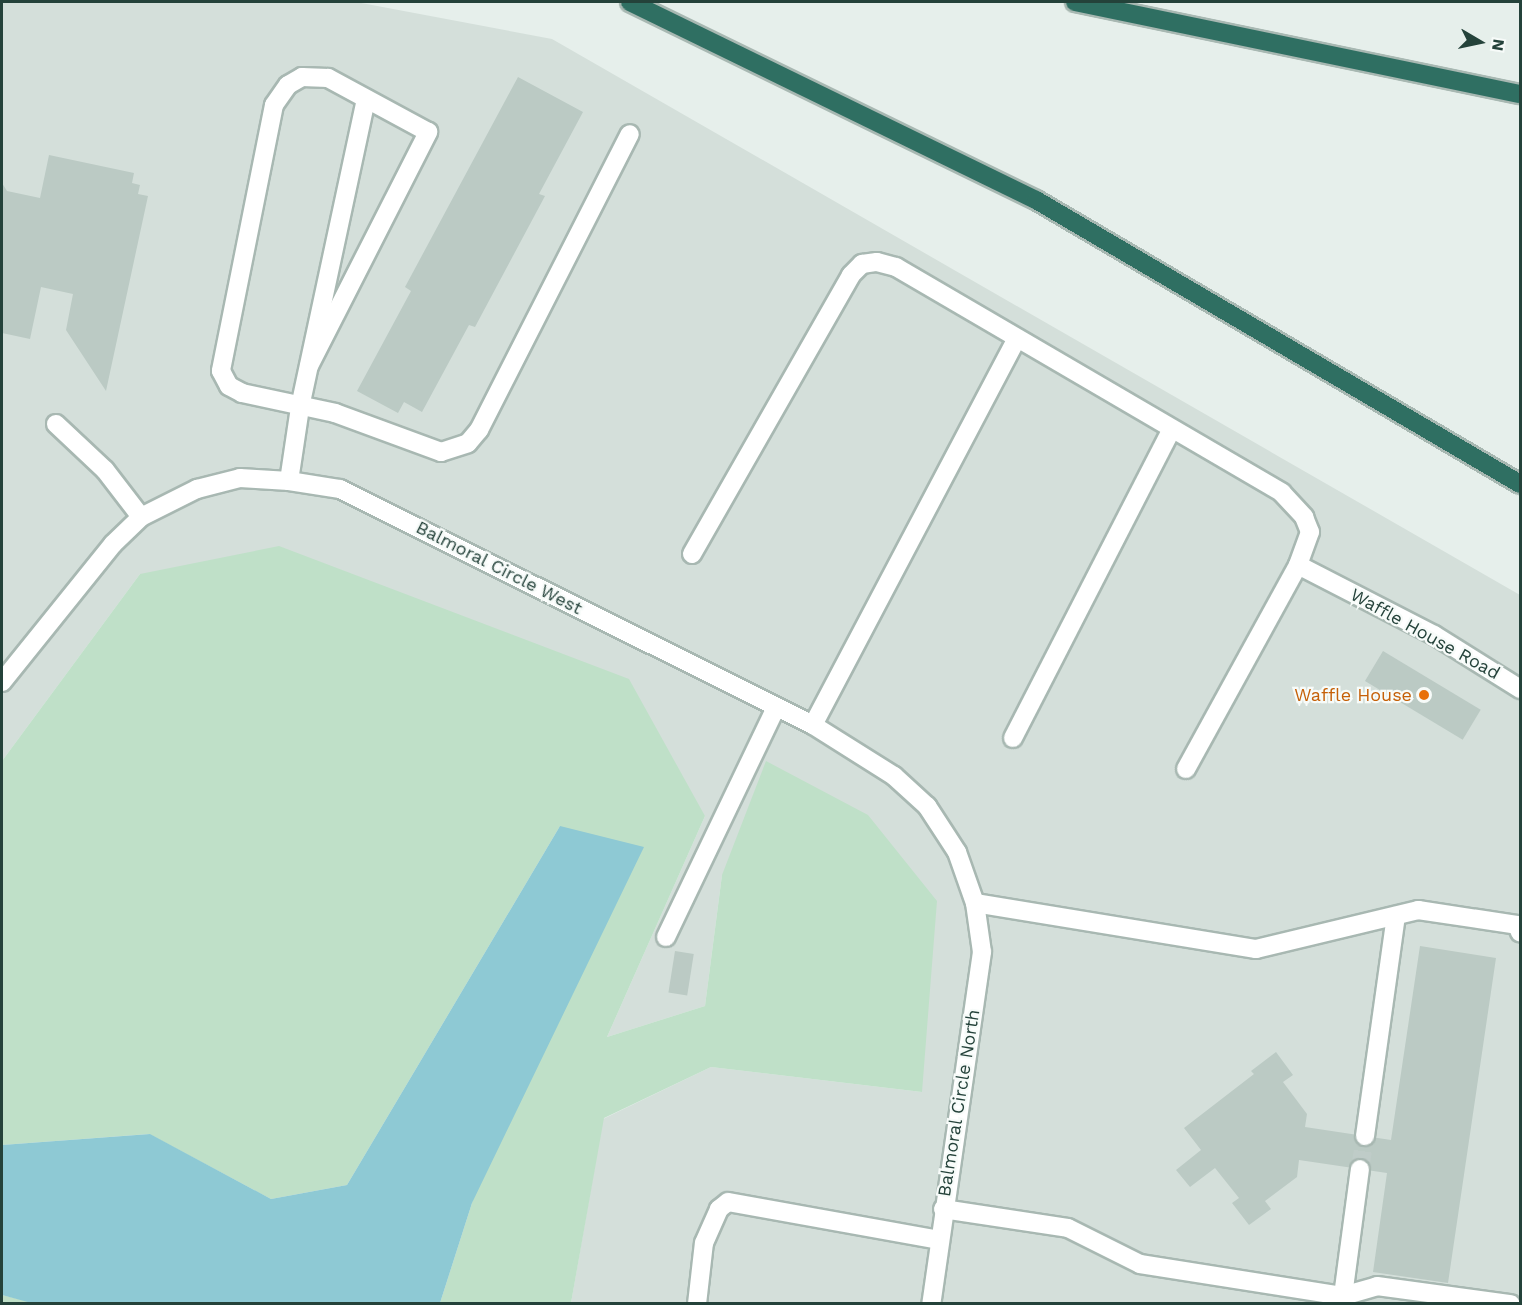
<!DOCTYPE html>
<html>
<head>
<meta charset="utf-8">
<style>
  body { margin:0 }
  #map { position:relative; width:1522px; height:1305px; overflow:hidden; background:#e6efeb; font-family:"Work Sans",sans-serif }
  div>[style] { position:absolute }
  [style*='--x'] { left:calc(var(--x)*1px); top:calc(var(--y)*1px); width:calc(var(--w)*1px); rotate:calc(var(--a)*1deg) }
  .built>* { inset:0; background:#d4dfda }
  .green>* { inset:0; background:#bfe0c8 }
  .water>* { inset:0; background:#8ec9d4 }
  .building>* { inset:0; background:#bbcac4; transform-origin:0 0 }
  .minor-tunnel>* { height:18px; margin-top:-9px; transform-origin:0; background:repeating-linear-gradient(90deg,#bfccc8 0 18px,transparent 0 27px) }
  .roads { filter:drop-shadow(2px 0 #a8b8b2) drop-shadow(-2px 0 #a8b8b2) drop-shadow(0 2px #a8b8b2) drop-shadow(0 -2px #a8b8b2) }
  .minor>* { height:18px; margin:-9px; padding:0 9px; transform-origin:9px; border-radius:9px; background:#fff }
  .highway>* { height:18px; margin:-9px; padding:0 9px; transform-origin:9px; border-radius:9px; background:#2f6f62 }
  .dots>* { width:16px; height:16px; translate:-50% -50%; box-sizing:border-box; border:3px solid #f7fbf9; border-radius:50% }
  span { translate:-50% -50%; white-space:nowrap; text-align:center; line-height:1.15; -webkit-text-stroke:4.5px #f7fbf9; paint-order:stroke }
  .street-label { font-size:18px; color:#24423a }
  .food-label { font-size:18px; color:#c56008 }
  .right { translate:-100% -50%; text-align:right }
  .frame { position:absolute; inset:0; border:3px solid #24423a; pointer-events:none }
  .north { position:absolute; left:1450px; top:12px; width:60px; height:60px; -webkit-text-stroke:4px #f7fbf9; paint-order:stroke; rotate:99deg; font-size:16px; font-weight:700; line-height:24px; text-align:center; color:#24423a }
  .north::after { content:''; display:block; margin:auto; width:21px; height:27px; background:#24423a; clip-path:polygon(50% 0,100% 100%,50% 72%,0 100%) }
</style>
</head>
<body>
<div id="map">
  <div class="built">
    <i style="clip-path:polygon(2px 2px,356px 2px,552px 39px,1520px 595px,1520px 1303px,571px 1303px,603px 1119px,711px 1067px,922px 1092px,722px 875px,705px 1006px,607px 1037px,705px 816px,140px 574px,2px 761px)"></i>
  </div>
  <div class="green">
    <i style="clip-path:polygon(279px 546px,629px 679px,705px 816px,607px 1037px,705px 1006px,722px 875px,766px 761px,868px 815px,937px 901px,922px 1092px,711px 1067px,604px 1118px,571px 1303px,440px 1303px,472px 1203px,560px 826px,347px 1185px,271px 1199px,149px 1134px,2px 1145px,2px 761px,140px 574px)"></i>
    <i style="clip-path:polygon(2px 1295px,35px 1303px,2px 1303px)"></i>
  </div>
  <div class="water">
    <i style="clip-path:polygon(560px 826px,644px 847px,472px 1203px,440px 1303px,35px 1304px,2px 1295px,2px 1145px,150px 1134px,271px 1199px,347px 1185px)"></i>
  </div>
  <div class="building">
    <i style="clip-path:polygon(518px 77px,583px 112px,539px 194px,545px 196px,475px 327px,469px 325px,422px 412px,404px 402px,398px 413px,357px 391px,411px 291px,405px 287px)"></i>
    <i style="clip-path:polygon(49px 155px,134px 173px,132px 183px,140px 185px,138px 194px,148px 196px,106px 391px,66px 330px,73px 294px,41px 287px,30px 339px,2px 333px,2px 183px,7px 191px,40px 198px)"></i>
    <i style="left:1383px;top:651px;width:114px;height:35px;rotate:31deg"></i>
    <i style="clip-path:polygon(1420px 946px,1496px 958px,1448px 1283px,1373px 1272px,1387px 1173px,1299px 1160px,1297px 1177px,1265px 1201px,1271px 1209px,1249px 1225px,1232px 1203px,1239px 1198px,1215px 1168px,1190px 1187px,1176px 1170px,1201px 1150px,1184px 1128px,1254px 1074px,1251px 1071px,1276px 1052px,1293px 1075px,1283px 1082px,1307px 1114px,1305px 1127px,1391px 1140px)"></i>
    <i style="left:675px;top:951px;width:19px;height:42px;rotate:9deg"></i>
  </div>
  <div class="minor-tunnel">
    <i style="--x:1360;--y:1169;--w:33;--a:-81"></i>
  </div>
  <div class="roads">
    <div class="minor">
      <i style="--x:309;--y:366;--w:263;--a:-63"></i>
      <i style="--x:428;--y:132;--w:114;--a:-151.6"></i>
      <i style="--x:328;--y:78;--w:26;--a:-178"></i>
      <i style="--x:302;--y:77;--w:16;--a:150"></i>
      <i style="--x:288;--y:85;--w:24;--a:125"></i>
      <i style="--x:274;--y:105;--w:271;--a:101.3"></i>
      <i style="--x:221;--y:371;--w:17;--a:62"></i>
      <i style="--x:229;--y:386;--w:15;--a:28"></i>
      <i style="--x:242;--y:393;--w:95;--a:12.1"></i>
      <i style="--x:335;--y:413;--w:113;--a:20.2"></i>
      <i style="--x:441;--y:452;--w:28;--a:-18"></i>
      <i style="--x:468;--y:443;--w:17;--a:-50"></i>
      <i style="--x:479;--y:430;--w:332;--a:-63"></i>
      <i style="--x:56;--y:424;--w:67;--a:43.2"></i>
      <i style="--x:105;--y:470;--w:59;--a:52.5"></i>
      <i style="--x:289;--y:481;--w:75;--a:-81.5"></i>
      <i style="--x:300;--y:407;--w:315;--a:-77.9"></i>
      <i style="--x:692;--y:554;--w:321;--a:-60.3"></i>
      <i style="--x:851;--y:275;--w:16;--a:-45"></i>
      <i style="--x:862;--y:264;--w:15;--a:-8"></i>
      <i style="--x:877;--y:262;--w:20;--a:15"></i>
      <i style="--x:896;--y:267;--w:447;--a:30.3"></i>
      <i style="--x:1282;--y:493;--w:33;--a:47"></i>
      <i style="--x:1304;--y:517;--w:16;--a:68"></i>
      <i style="--x:1310;--y:532;--w:35;--a:110"></i>
      <i style="--x:1298;--y:565;--w:153;--a:27.2"></i>
      <i style="--x:1434;--y:635;--w:102;--a:32.1"></i>
      <i style="--x:2;--y:682;--w:177;--a:-51.2"></i>
      <i style="--x:113;--y:544;--w:39;--a:-44"></i>
      <i style="--x:141;--y:517;--w:63;--a:-26.6"></i>
      <i style="--x:197;--y:489;--w:44;--a:-14.3"></i>
      <i style="--x:240;--y:478;--w:49;--a:3.5"></i>
      <i style="--x:289;--y:481;--w:52;--a:8.9"></i>
      <i style="--x:340;--y:489;--w:529;--a:26.52"></i>
      <i style="--x:813;--y:725;--w:96;--a:32.2"></i>
      <i style="--x:894;--y:776;--w:45;--a:42.3"></i>
      <i style="--x:927;--y:806;--w:55;--a:56.9"></i>
      <i style="--x:957;--y:852;--w:54;--a:70.6"></i>
      <i style="--x:975;--y:903;--w:49;--a:81.9"></i>
      <i style="--x:982;--y:952;--w:356;--a:98.2"></i>
      <i style="--x:813;--y:725;--w:437;--a:-62.2"></i>
      <i style="--x:1013;--y:738;--w:346;--a:-62.8"></i>
      <i style="--x:1186;--y:769;--w:233;--a:-61.2"></i>
      <i style="--x:975;--y:903;--w:285;--a:9.3"></i>
      <i style="--x:1256;--y:949;--w:167;--a:-13.5"></i>
      <i style="--x:1418;--y:910;--w:100;--a:8.6"></i>
      <i style="--x:1517;--y:925;--w:8;--a:67"></i>
      <i style="--x:666;--y:937;--w:255;--a:-64.4"></i>
      <i style="--x:1365;--y:1136;--w:222;--a:-82"></i>
      <i style="--x:943;--y:1209;--w:126;--a:8.6"></i>
      <i style="--x:1068;--y:1228;--w:80;--a:26.6"></i>
      <i style="--x:1140;--y:1264;--w:206;--a:9"></i>
      <i style="--x:1343;--y:1296;--w:35;--a:-16"></i>
      <i style="--x:1377;--y:1286;--w:135;--a:7.7"></i>
      <i style="--x:1343;--y:1296;--w:128;--a:-82.4"></i>
      <i style="--x:697;--y:1304;--w:61;--a:-83.5"></i>
      <i style="--x:704;--y:1243;--w:37;--a:-66"></i>
      <i style="--x:719;--y:1209;--w:11;--a:-38"></i>
      <i style="--x:728;--y:1202;--w:215;--a:10.2"></i>
    </div>
    <div class="highway">
      <i style="--x:630;--y:2;--w:452;--a:26"></i>
      <i style="--x:1036;--y:200;--w:561;--a:30.4"></i>
      <i style="--x:1075;--y:2;--w:454;--a:11.7"></i>
    </div>
  </div>
  <div class="dots">
    <i style="left:1424px;top:695px;background:#e8710a"></i>
  </div>
  <div class="street-label">
    <span style="left:499px;top:568px;rotate:27deg">Balmoral Circle West</span>
    <span style="left:1425px;top:634px;rotate:29deg">Waffle House Road</span>
    <span style="left:959px;top:1103px;rotate:-81deg">Balmoral Circle North</span>
  </div>
  <div class="food-label">
    <span class="right" style="left:1412px;top:695px">Waffle House</span>
  </div>
  <div class="frame"></div>
  <div class="north">N</div>
</div>
</body>
</html>
